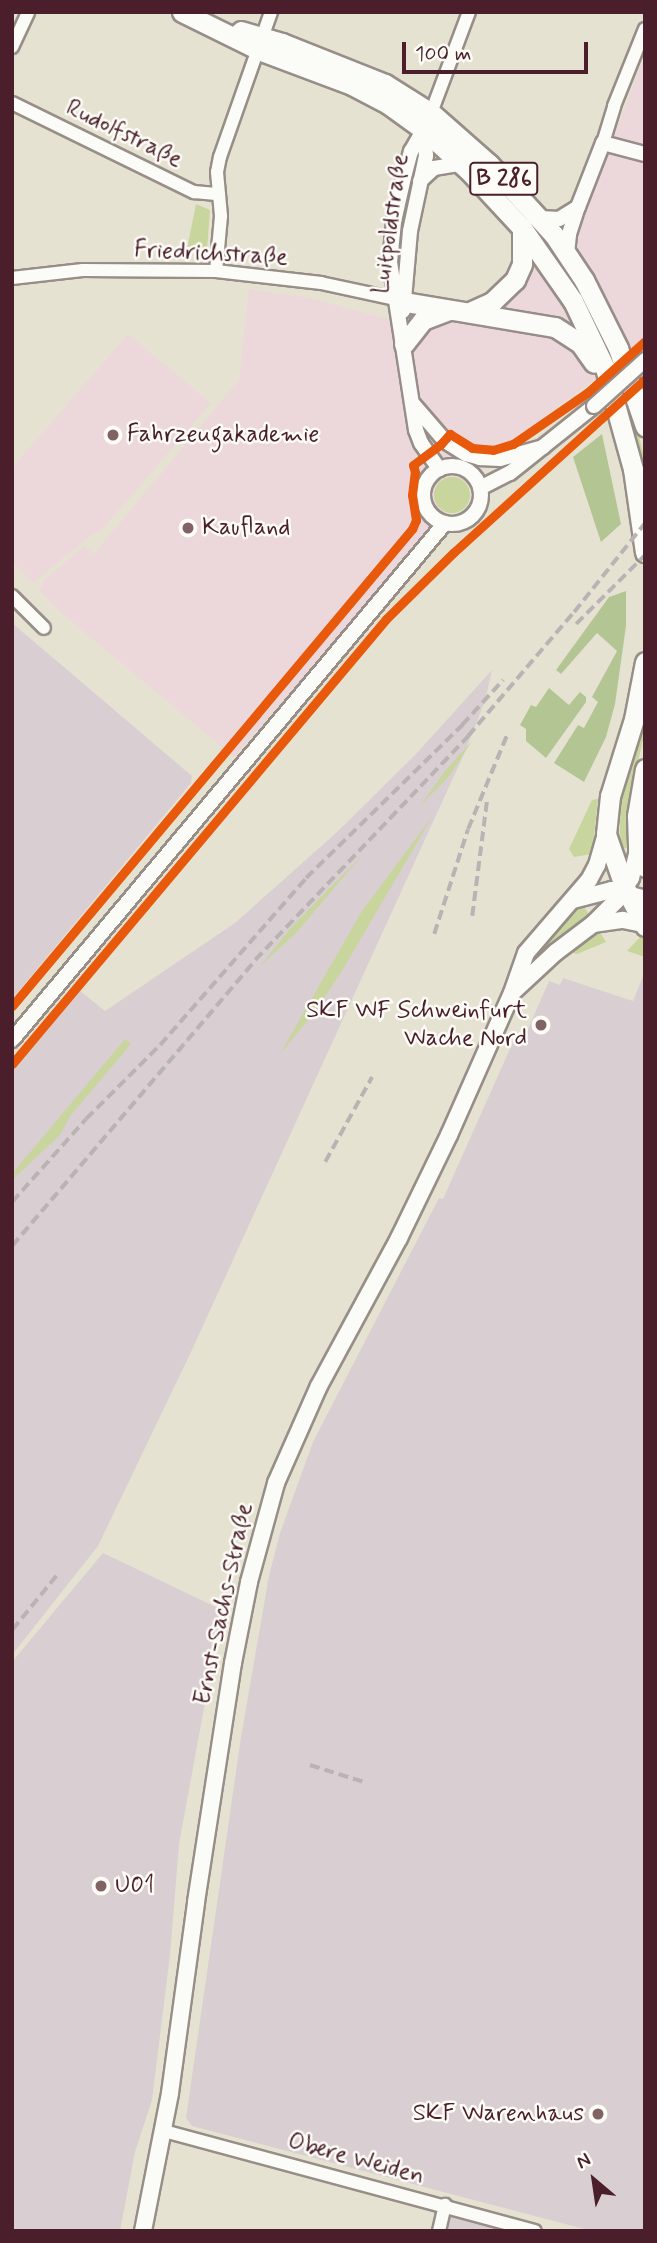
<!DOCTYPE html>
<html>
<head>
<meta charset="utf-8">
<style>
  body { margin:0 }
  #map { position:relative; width:657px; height:2243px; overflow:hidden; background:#e6e2d2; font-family:Mynerve,sans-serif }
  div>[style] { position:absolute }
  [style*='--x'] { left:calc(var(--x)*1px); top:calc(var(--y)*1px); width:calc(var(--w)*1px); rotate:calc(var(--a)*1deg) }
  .built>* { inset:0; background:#ecd8db }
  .industrial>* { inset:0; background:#d9ced1 }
  .green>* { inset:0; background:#c8d59c }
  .round { border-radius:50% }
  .forest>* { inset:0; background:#b4c594 }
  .roads { filter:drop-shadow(2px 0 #978e88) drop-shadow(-2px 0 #978e88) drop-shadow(0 2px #978e88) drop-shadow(0 -2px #978e88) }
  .minor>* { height:12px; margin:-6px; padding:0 6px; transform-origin:6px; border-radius:6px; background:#fbfbf8 }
  .tertiary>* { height:14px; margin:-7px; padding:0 7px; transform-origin:7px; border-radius:7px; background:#fbfbf8 }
  .tertiary>.ring { margin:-7px; padding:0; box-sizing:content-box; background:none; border:14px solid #fbfbf8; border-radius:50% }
  .secondary>* { height:16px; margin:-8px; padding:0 8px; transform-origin:8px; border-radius:8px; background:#fbfbf8 }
  .primary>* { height:19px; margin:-9.5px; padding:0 9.5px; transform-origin:9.5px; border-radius:9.5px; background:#fbfbf8 }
  .rail>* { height:3.5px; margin-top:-1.75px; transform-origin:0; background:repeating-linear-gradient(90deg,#b9b3b3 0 10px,transparent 0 15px) }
  .bridges { filter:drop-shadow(2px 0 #978e88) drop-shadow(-2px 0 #978e88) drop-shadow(0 2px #978e88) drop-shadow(0 -2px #978e88) }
  .tertiary-bridge>* { height:14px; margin:-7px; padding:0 7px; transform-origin:7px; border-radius:7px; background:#fbfbf8 }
  .cycleway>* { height:9px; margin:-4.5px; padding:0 4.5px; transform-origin:4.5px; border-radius:4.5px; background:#e8590c }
  .dots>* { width:19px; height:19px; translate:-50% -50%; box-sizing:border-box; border:4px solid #fdfcf7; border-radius:50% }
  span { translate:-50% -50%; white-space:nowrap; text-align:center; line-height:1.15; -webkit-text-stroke:5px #fdfcf7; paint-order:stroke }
  .shield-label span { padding:2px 5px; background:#fdfcf7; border:2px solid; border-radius:5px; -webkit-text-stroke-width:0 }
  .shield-label { font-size:23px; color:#4a1f2b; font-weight:700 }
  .street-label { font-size:24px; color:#4a1f2b }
  .poi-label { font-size:24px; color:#4a1f2b }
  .left { translate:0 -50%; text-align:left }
  .right { translate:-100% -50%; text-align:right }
  .frame { position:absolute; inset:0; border:14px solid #4a1f2b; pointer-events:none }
  .north { position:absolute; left:559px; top:2145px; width:70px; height:70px; -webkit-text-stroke:5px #fdfcf7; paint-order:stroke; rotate:331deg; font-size:19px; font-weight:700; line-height:28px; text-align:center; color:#4a1f2b }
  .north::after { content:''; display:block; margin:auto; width:24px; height:32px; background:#4a1f2b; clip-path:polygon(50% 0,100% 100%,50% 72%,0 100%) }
  .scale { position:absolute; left:402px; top:42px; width:186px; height:32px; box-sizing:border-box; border:4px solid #4a1f2b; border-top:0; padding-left:9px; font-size:21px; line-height:24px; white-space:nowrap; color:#4a1f2b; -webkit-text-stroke:5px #fdfcf7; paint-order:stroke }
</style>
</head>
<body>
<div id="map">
  <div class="built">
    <i style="clip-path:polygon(645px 55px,645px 342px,500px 450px,234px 757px,60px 612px,39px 590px,45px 579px,84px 546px,94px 554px,239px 380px,249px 289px,304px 297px,397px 321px,449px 317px,503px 300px,578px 228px)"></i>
    <i style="clip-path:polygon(128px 334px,211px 403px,102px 530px,89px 537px,33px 583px,12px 562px,12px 468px)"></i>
  </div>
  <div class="industrial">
    <i style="clip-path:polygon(12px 623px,192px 776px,191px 783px,12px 999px)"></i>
    <i style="clip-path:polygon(492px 670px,485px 701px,464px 754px,191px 1352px,98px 1546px,12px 1655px,12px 1071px,80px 991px,105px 1011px,235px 923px,336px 833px,416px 754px)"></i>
    <i style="clip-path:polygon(644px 974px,645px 2231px,592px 2231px,192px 2126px,186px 2118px,241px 1737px,269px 1576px,280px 1533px,313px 1442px,439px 1198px,443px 1199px,517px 1033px,525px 1036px,549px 981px,560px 985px,563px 978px,633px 1001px)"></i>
    <i style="clip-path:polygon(103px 1553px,222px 1610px,179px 1844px,170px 1955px,152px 2100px,135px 2152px,120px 2231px,12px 2231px,12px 1662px)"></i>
    <i style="clip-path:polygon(449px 2213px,505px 2231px,444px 2231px)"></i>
  </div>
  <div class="green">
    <i style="clip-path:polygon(450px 139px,528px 217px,584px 297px,615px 362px,636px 424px,645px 461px,645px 485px,611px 365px)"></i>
    <i style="clip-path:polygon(196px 204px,210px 210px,207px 250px,187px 249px)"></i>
    <i class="round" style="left:434px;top:477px;width:36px;height:36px"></i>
    <i style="clip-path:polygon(645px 711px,645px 731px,628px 806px,628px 848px,619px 849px,621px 801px)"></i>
    <i style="clip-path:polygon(472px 741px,450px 775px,420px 806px,445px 771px)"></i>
    <i style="clip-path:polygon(598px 799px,592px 854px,574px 857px,569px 849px,592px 800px)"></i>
    <i style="clip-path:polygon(432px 817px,343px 969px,317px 1009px,280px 1054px,362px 911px)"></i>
    <i style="clip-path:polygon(362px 855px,296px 933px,261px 965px,290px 929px)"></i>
    <i style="clip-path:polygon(582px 903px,589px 915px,551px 942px,528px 967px,536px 951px,566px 916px)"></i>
    <i style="clip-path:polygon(599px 931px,606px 942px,577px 954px,569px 952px)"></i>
    <i style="clip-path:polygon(641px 936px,645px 939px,645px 957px,627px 951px)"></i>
    <i style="clip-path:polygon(125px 1039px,131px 1044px,70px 1116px,60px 1135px,12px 1180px,12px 1174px)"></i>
  </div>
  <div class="forest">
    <i style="clip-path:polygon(602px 434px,621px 524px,601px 542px,573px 457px)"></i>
    <i style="clip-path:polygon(626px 591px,626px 626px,615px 704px,606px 737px,584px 782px,554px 763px,578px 725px,584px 728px,598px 702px,592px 697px,617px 651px,597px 633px,561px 674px,556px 670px,609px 597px)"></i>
    <i style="clip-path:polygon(549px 688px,569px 705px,580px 692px,586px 697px,586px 702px,546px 758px,526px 741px,526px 729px,520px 725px,531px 705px,536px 707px)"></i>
  </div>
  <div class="roads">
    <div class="minor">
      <i style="--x:12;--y:47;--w:38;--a:-65"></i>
      <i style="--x:12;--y:103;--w:203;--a:26.1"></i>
      <i style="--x:194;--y:192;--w:25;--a:5"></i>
      <i style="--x:431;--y:113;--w:108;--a:-69.4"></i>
      <i style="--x:603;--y:143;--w:39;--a:-73"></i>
      <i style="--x:614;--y:106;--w:83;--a:-68.1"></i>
      <i style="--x:216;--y:271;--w:55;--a:-84.8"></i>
      <i style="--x:221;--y:216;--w:44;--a:-95.2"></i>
      <i style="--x:217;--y:172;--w:15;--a:-79"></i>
      <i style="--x:220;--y:157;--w:154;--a:-70.6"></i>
      <i style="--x:12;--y:278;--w:71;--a:-6.4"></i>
      <i style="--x:83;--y:270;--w:133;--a:0.4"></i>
      <i style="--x:216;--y:271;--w:106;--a:6.5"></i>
      <i style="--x:321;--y:283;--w:86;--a:12.1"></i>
      <i style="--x:12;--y:596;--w:45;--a:45"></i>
      <i style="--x:164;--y:2131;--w:384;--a:15.1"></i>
      <i style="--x:439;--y:2231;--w:27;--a:-77"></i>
    </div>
    <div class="tertiary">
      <i style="--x:428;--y:122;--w:34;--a:120"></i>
      <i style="--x:411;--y:151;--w:23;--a:105"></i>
      <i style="--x:405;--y:173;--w:50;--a:102.7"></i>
      <i style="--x:394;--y:222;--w:40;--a:95.7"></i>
      <i style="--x:390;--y:262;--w:170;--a:81.2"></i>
      <i style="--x:416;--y:430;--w:14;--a:69"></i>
      <i style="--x:421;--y:443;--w:32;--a:55"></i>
      <i style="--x:420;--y:181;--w:19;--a:-43"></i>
      <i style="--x:434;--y:168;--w:26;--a:-9"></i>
      <i style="--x:540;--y:218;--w:19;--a:3"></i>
      <i style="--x:559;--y:219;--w:22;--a:-32"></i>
      <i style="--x:567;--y:254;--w:20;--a:-84"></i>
      <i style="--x:569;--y:234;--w:28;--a:-72"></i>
      <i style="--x:578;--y:207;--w:69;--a:-68.7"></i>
      <i style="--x:603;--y:143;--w:43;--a:14.7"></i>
      <i style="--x:403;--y:311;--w:80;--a:-85"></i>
      <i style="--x:410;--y:231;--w:77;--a:-78"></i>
      <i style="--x:426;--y:156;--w:26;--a:-94"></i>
      <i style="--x:414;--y:405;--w:48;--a:49.3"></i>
      <i style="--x:445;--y:441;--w:25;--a:32"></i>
      <i style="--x:466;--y:454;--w:15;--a:16"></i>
      <i style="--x:480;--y:458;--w:20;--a:3"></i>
      <i style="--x:500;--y:459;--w:45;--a:-15.6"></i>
      <i class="ring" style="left:423px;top:466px;width:44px;height:44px"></i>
      <i style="--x:480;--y:488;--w:34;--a:-27"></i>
      <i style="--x:510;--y:473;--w:107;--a:-38.6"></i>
      <i style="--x:12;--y:1040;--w:674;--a:-50.05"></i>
    </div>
    <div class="secondary">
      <i style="--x:573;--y:900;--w:40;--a:-14.4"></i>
      <i style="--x:612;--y:890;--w:34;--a:15"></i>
      <i style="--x:593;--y:924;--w:30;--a:-8"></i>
      <i style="--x:623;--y:920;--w:20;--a:11"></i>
      <i style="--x:514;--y:991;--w:57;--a:-42.9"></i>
      <i style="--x:556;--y:952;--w:46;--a:-37.1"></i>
      <i style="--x:593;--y:924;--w:33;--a:-45"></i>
      <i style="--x:616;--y:901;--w:27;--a:-57"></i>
      <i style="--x:631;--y:878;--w:29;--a:-76"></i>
      <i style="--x:143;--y:2231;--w:141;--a:-78.9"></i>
      <i style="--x:170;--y:2093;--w:193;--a:-82.2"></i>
      <i style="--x:196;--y:1902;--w:242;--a:-81.2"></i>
      <i style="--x:233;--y:1663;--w:83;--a:-78.8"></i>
      <i style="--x:249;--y:1582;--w:103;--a:-74.7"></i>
      <i style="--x:276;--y:1483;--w:106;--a:-66.1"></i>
      <i style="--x:319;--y:1386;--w:168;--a:-61.6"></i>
      <i style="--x:399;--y:1238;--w:114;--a:-64.1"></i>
      <i style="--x:449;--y:1135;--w:155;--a:-66.1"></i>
      <i style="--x:512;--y:993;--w:42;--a:-70.7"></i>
      <i style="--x:526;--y:953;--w:96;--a:-49.2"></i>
      <i style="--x:589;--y:880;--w:17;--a:-62"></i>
      <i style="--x:597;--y:865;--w:32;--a:-74"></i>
    </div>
    <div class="primary">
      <i style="--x:182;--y:12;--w:86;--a:26.3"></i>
      <i style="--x:259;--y:50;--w:99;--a:20.6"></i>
      <i style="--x:352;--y:85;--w:41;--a:27.8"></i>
      <i style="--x:388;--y:104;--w:44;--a:35.8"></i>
      <i style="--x:424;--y:130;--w:62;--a:42.4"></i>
      <i style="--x:470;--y:172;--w:76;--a:47.1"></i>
      <i style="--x:522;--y:228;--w:89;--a:55.1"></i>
      <i style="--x:573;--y:301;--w:74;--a:64.5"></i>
      <i style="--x:605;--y:368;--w:105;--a:74.5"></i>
      <i style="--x:633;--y:469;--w:84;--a:81.8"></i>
      <i style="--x:241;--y:31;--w:43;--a:16.3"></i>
      <i style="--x:282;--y:43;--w:111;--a:21.7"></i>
      <i style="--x:385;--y:84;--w:54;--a:32.2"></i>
      <i style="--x:431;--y:113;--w:77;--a:41.3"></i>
      <i style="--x:489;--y:164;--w:96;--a:47.5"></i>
      <i style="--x:554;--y:235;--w:54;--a:56.3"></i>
      <i style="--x:584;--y:280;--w:76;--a:63.4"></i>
      <i style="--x:618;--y:348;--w:83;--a:70.9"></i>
      <i style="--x:405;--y:302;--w:152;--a:9.5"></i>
      <i style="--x:555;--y:327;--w:30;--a:33"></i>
      <i style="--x:580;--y:343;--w:24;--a:55"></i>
      <i style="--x:472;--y:311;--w:22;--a:-24"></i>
      <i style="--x:492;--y:302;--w:32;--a:-44"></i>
      <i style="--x:515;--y:280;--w:17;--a:-66"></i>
      <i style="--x:522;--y:264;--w:36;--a:-90"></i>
      <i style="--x:404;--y:344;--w:31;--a:-52"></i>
      <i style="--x:423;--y:320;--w:28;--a:-21"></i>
      <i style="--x:645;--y:662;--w:58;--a:100.9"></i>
      <i style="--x:634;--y:719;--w:81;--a:107.3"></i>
      <i style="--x:610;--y:796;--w:38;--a:96"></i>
      <i style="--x:606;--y:834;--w:55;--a:70.9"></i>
      <i style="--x:624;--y:886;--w:45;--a:62.3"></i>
      <i style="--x:645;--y:769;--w:48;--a:99.7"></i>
      <i style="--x:637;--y:816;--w:34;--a:88"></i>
      <i style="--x:638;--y:850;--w:18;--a:68"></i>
    </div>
  </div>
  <div class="rail">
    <i style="--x:576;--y:624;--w:98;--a:-45"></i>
    <i style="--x:472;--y:916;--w:118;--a:-82.7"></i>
    <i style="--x:434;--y:934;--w:110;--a:-72.1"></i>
    <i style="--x:468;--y:829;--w:102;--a:-67.5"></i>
    <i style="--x:325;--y:1162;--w:97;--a:-61.1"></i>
    <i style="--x:12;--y:1202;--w:111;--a:-48.3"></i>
    <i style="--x:86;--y:1119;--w:105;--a:-45"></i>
    <i style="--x:160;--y:1045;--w:222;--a:-48.8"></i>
    <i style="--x:306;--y:878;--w:219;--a:-44.4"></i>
    <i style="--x:462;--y:725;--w:61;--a:-47.7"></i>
    <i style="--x:12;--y:1246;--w:375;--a:-49.6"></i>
    <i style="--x:255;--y:960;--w:309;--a:-46.4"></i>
    <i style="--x:468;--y:736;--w:163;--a:-49.5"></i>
    <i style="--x:574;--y:612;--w:114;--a:-51.4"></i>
    <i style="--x:12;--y:1630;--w:70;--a:-50.8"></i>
    <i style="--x:310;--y:1765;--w:57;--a:17.5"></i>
  </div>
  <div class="bridges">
    <div class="tertiary-bridge">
      <i style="--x:594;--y:406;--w:69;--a:-42"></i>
    </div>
  </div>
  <div class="cycleway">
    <i style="--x:12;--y:1006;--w:623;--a:-50.02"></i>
    <i style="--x:412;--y:529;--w:10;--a:-66"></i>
    <i style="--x:416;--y:520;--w:25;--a:-99"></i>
    <i style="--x:412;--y:495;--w:23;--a:-83"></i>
    <i style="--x:415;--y:472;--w:7;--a:-106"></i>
    <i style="--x:413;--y:465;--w:34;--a:-37"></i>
    <i style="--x:440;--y:445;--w:15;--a:-48"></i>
    <i style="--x:450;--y:434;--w:26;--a:32"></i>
    <i style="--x:472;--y:448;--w:21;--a:5"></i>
    <i style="--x:493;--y:450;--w:21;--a:-17"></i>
    <i style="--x:513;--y:444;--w:91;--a:-34.7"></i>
    <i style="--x:588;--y:392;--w:76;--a:-41.8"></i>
    <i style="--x:12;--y:1064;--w:581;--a:-49.95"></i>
    <i style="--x:386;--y:619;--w:94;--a:-44.6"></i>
    <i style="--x:453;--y:553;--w:259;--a:-42.2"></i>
  </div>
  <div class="dots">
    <i style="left:113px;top:435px;background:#816365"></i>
    <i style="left:188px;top:528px;background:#816365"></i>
    <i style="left:541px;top:1025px;background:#816365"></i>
    <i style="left:101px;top:1886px;background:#816365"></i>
    <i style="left:598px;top:2114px;background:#816365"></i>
  </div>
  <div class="shield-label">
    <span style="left:504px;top:179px">B 286</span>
  </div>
  <div class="street-label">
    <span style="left:124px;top:134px;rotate:26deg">Rudolfstraße</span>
    <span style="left:391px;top:224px;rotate:-82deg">Luitpoldstraße</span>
    <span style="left:211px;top:254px;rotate:3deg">Friedrichstraße</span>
    <span style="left:224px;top:1604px;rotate:-78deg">Ernst-Sachs-Straße</span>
    <span style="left:356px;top:2159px;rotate:15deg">Obere Weiden</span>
  </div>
  <div class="poi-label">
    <span class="left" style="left:127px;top:435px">Fahrzeugakademie</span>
    <span class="left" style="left:202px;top:528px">Kaufland</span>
    <span class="right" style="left:527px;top:1025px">SKF WF Schweinfurt<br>Wache Nord</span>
    <span class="left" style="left:115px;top:1886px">U01</span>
    <span class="right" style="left:584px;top:2114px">SKF Warenhaus</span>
  </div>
  <div class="frame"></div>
  <div class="north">N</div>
  <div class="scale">100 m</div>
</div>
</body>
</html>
